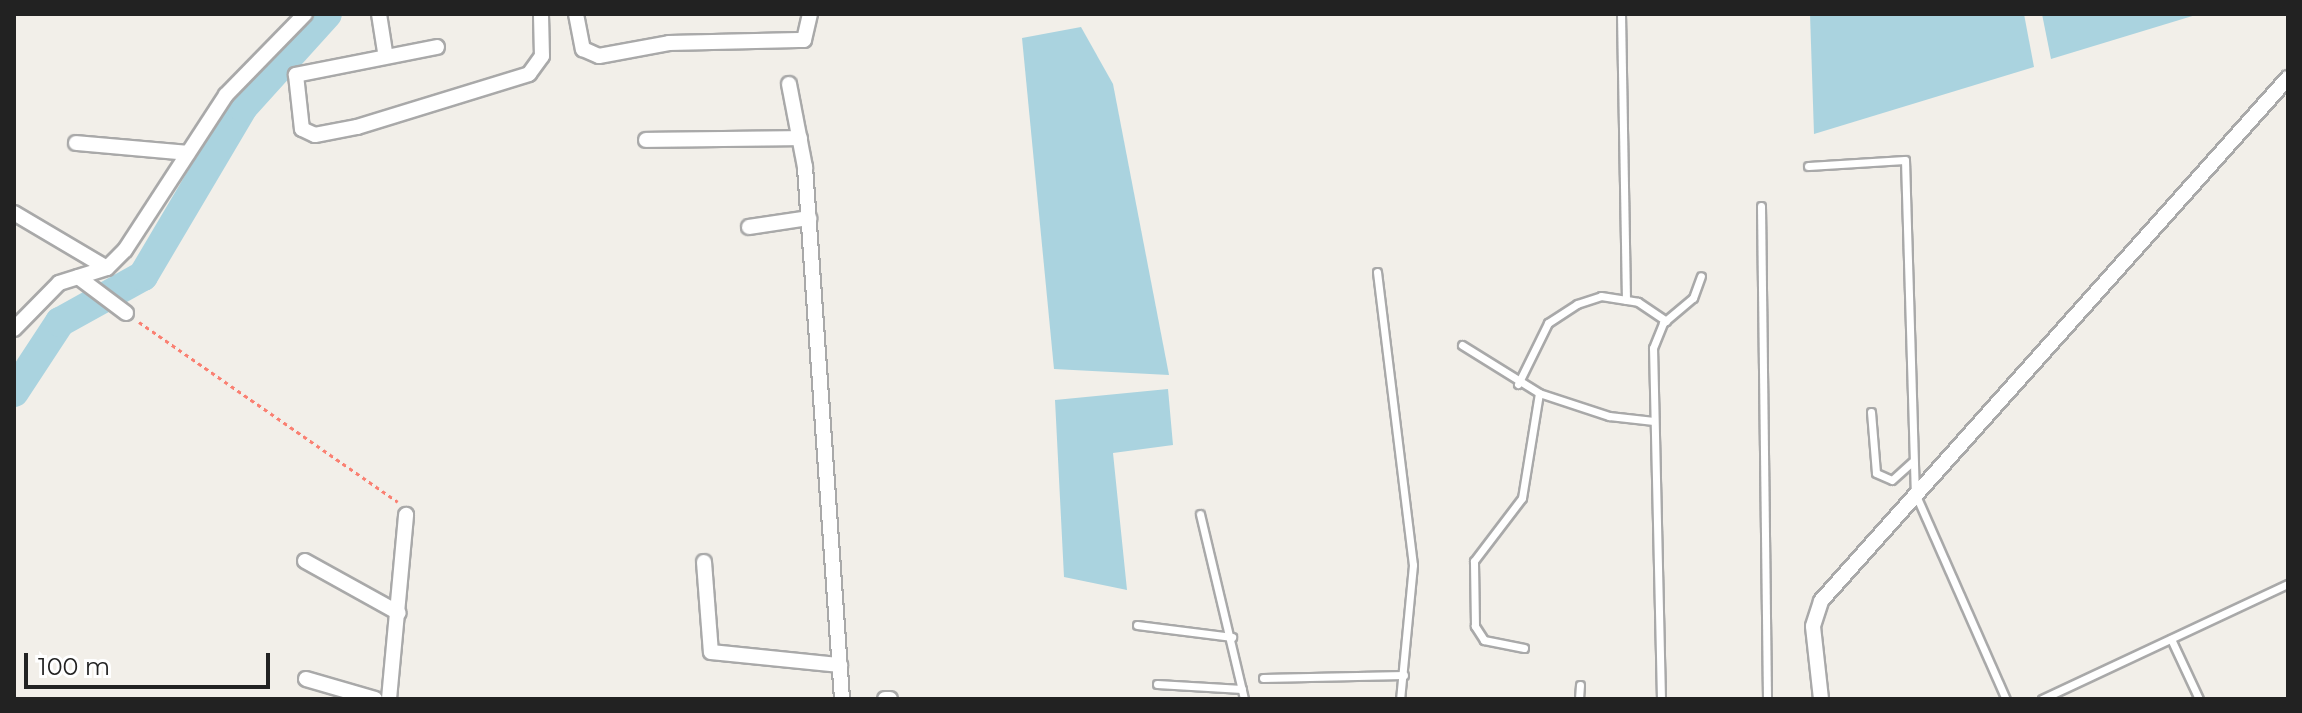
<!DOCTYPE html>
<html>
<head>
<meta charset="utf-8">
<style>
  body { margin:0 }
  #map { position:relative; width:2302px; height:713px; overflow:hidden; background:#f2efe9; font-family:Montserrat,sans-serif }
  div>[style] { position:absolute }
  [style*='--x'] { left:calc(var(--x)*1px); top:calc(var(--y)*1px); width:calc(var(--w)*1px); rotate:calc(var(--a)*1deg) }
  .water>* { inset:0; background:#aad3df }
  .river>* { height:30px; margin:-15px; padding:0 15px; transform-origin:15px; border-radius:15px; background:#aad3df }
  .path>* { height:3px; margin-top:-1.5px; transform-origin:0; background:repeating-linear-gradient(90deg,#fa8072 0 4px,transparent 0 8px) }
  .roads { filter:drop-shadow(2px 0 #a9a9a9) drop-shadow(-2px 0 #a9a9a9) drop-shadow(0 2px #a9a9a9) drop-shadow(0 -2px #a9a9a9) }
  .lane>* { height:7px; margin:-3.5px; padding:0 3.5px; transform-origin:3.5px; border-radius:3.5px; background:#fff }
  .street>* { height:14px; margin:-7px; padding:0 7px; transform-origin:7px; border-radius:7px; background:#fff }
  span { translate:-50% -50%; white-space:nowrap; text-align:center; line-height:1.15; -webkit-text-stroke:8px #fff; paint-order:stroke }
  .frame { position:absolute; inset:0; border:16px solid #222; pointer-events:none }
  .scale { position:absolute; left:24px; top:653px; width:246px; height:36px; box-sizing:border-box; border:4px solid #222; border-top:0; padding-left:10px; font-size:24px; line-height:28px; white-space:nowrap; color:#222; -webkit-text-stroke:6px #fff; paint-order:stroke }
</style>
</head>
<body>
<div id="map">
  <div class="water">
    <i style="clip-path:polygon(1810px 14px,2024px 14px,2034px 67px,1814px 134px)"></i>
    <i style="clip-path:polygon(2042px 14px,2199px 14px,2051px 59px)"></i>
    <i style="clip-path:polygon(1081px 27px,1113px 84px,1169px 375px,1054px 369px,1022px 38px)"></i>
    <i style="clip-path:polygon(1168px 389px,1173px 445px,1113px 453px,1127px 590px,1064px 577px,1055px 400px)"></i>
  </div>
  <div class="river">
    <i style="--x:14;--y:392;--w:84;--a:-56.7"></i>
    <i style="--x:60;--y:322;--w:95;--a:-29"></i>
    <i style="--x:143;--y:276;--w:196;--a:-59.4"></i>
    <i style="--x:243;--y:107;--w:125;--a:-47.9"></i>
  </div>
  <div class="path">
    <i style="--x:139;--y:322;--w:315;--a:34.8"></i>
  </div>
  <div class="roads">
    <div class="lane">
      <i style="--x:1621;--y:14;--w:286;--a:89"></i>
      <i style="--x:1808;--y:166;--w:97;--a:-3.5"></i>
      <i style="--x:1905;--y:160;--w:333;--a:88.3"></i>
      <i style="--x:1915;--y:493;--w:225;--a:66.2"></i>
      <i style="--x:1761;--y:206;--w:493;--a:89.3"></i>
      <i style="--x:1377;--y:272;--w:295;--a:83"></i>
      <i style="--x:1413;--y:565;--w:135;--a:95.5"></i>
      <i style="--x:1462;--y:345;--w:91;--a:31.9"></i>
      <i style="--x:1539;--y:393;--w:74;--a:18.2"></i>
      <i style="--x:1609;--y:416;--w:45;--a:6.3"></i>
      <i style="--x:1518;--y:384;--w:68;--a:-63.8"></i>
      <i style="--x:1548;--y:323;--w:35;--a:-33"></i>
      <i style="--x:1577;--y:304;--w:25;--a:-18"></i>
      <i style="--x:1601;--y:296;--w:37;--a:9"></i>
      <i style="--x:1638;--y:302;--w:34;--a:34"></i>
      <i style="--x:1871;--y:412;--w:61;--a:85.3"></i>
      <i style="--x:1876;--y:473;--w:17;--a:24"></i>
      <i style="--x:1892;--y:480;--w:27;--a:-42"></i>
      <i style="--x:1200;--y:514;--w:190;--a:76.6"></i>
      <i style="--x:1137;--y:625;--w:96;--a:7.2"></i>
      <i style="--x:2171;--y:639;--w:66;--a:65"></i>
      <i style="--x:1524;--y:648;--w:41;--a:-168.7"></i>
      <i style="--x:1484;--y:640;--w:17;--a:-123"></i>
      <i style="--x:1475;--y:626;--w:65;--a:-90.9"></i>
      <i style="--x:1474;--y:561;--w:79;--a:-52.7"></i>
      <i style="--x:1522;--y:498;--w:106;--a:-80.8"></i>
      <i style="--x:1263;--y:678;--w:141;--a:-1.2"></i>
      <i style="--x:1157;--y:684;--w:85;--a:3.4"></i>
      <i style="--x:1579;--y:699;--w:14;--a:-86"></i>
      <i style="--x:1661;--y:699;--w:351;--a:-91.3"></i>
      <i style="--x:1653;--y:348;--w:27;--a:-68"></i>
      <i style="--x:1663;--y:323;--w:39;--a:-40"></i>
      <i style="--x:1693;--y:298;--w:23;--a:-70"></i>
      <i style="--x:2042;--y:699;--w:272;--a:-25.1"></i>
    </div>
    <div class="street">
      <i style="--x:379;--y:14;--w:39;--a:81"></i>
      <i style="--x:576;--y:14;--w:36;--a:79"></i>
      <i style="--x:583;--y:49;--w:17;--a:24"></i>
      <i style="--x:599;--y:56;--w:71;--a:-10.5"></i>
      <i style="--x:669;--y:43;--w:135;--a:-1.3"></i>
      <i style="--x:804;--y:40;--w:27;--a:-77"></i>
      <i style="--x:437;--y:47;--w:144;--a:168.8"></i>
      <i style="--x:296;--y:75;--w:54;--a:83.7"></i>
      <i style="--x:302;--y:129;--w:14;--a:25"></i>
      <i style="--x:315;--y:135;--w:43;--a:-10.8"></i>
      <i style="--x:357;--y:127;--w:180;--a:-17.1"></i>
      <i style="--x:529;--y:74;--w:22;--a:-54"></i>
      <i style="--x:542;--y:56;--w:42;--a:-91.4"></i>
      <i style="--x:789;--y:84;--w:85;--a:79.1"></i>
      <i style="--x:805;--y:167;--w:533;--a:86.02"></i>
      <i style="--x:646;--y:140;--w:154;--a:-0.7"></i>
      <i style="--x:76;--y:143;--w:112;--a:5.1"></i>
      <i style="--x:14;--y:213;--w:108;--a:30.6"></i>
      <i style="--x:749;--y:227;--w:61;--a:-8.5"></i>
      <i style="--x:78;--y:277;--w:60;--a:36.9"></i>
      <i style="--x:14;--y:329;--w:64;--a:-45.6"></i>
      <i style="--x:59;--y:283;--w:50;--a:-17.4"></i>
      <i style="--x:107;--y:268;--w:25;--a:-45"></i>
      <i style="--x:125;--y:250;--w:185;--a:-56.9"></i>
      <i style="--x:226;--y:95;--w:113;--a:-45.7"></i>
      <i style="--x:305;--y:561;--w:107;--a:29"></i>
      <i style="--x:704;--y:562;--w:90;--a:85.6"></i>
      <i style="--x:711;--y:652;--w:130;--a:5.8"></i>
      <i style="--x:306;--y:679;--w:72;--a:16.2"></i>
      <i style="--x:389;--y:699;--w:185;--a:-84.7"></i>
      <i style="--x:885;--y:699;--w:5;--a:0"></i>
      <i style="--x:1821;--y:699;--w:73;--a:-96.3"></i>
      <i style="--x:1813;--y:626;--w:26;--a:-72"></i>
      <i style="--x:1821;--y:601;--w:701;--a:-48.24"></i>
    </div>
  </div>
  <div class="frame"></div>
  <div class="scale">100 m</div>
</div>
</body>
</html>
